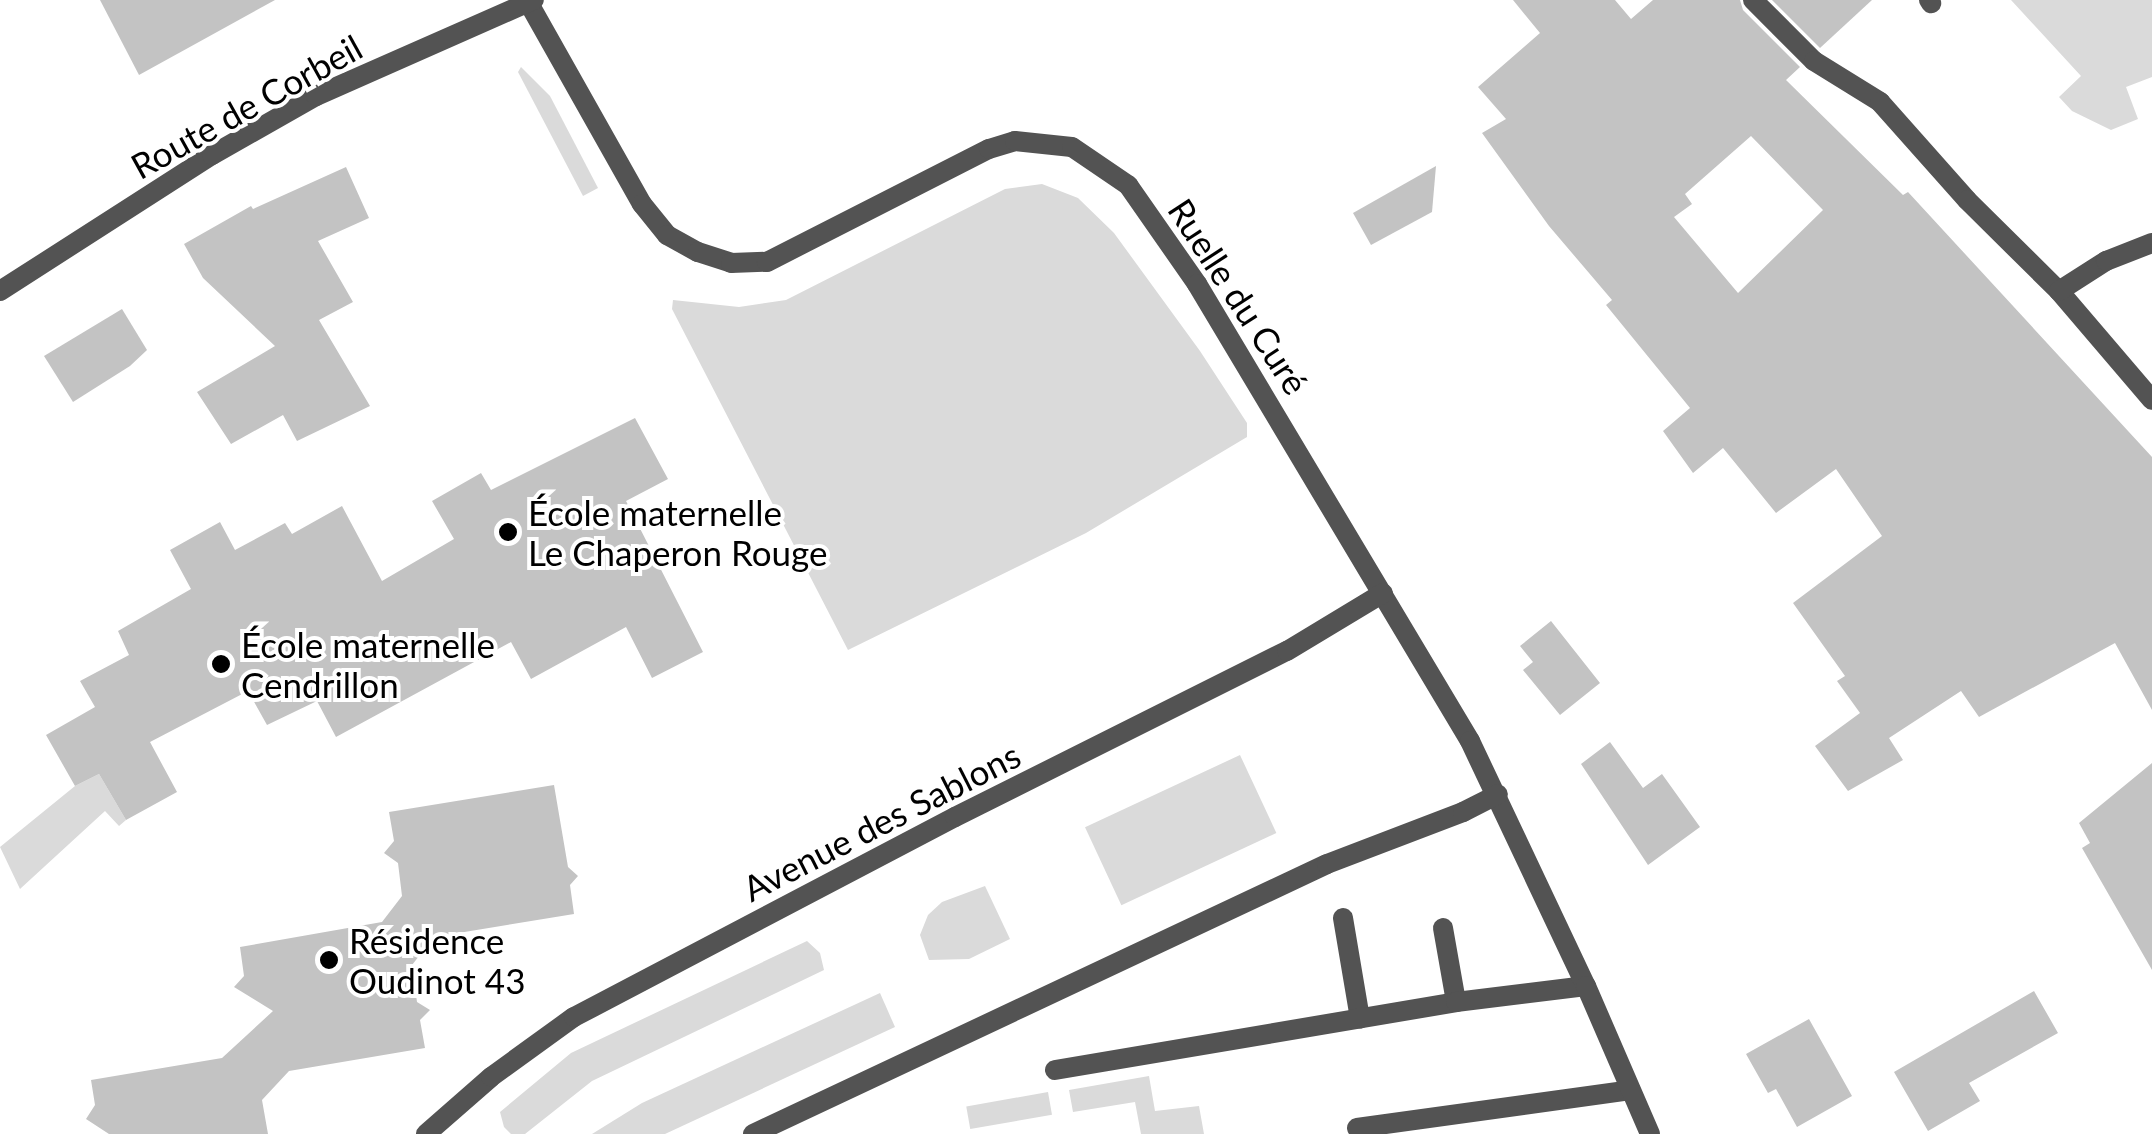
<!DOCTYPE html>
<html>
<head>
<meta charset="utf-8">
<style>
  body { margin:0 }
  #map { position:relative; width:2152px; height:1134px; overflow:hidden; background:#fff; font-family:Lato,sans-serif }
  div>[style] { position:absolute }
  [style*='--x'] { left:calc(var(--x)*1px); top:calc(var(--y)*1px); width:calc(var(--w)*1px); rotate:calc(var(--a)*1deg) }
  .green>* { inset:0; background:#dadada; transform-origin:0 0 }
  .building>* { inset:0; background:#c3c3c3 }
  .lane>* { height:20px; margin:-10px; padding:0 10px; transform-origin:10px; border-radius:10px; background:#535353 }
  .street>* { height:20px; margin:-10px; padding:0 10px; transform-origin:10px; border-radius:10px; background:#535353 }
  .dots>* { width:28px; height:28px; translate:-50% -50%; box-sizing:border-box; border:5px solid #fff; border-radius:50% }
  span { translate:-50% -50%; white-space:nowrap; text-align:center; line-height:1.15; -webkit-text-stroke:8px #fff; paint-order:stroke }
  .street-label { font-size:35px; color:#000 }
  .poi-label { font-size:35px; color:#000 }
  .left { translate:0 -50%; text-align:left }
</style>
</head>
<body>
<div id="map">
  <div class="green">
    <i style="clip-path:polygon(2011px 0,2152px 0,2152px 77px,2126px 87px,2138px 119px,2111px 130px,2072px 111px,2059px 97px,2081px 76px)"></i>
    <i style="clip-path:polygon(521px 67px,550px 96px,598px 188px,583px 196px,518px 72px)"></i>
    <i style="clip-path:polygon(1042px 184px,1078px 198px,1114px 233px,1200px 351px,1247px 423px,1247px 437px,1086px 533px,848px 650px,672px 309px,673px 300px,739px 307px,786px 300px,1005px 189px)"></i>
    <i style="left:1240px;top:755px;width:86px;height:171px;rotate:65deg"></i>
    <i style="clip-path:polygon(99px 774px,126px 820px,119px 826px,105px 811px,20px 889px,0 847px,75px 786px)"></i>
    <i style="clip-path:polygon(985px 886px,1010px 939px,969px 959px,929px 960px,920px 935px,928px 915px,942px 902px)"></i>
    <i style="clip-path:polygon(807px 941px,820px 953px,824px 970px,592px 1081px,525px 1134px,511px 1134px,504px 1127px,500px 1112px,571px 1053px)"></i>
    <i style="clip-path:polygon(880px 993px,895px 1027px,665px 1134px,592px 1134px,642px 1103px)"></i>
    <i style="clip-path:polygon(1149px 1076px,1155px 1111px,1199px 1106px,1204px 1134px,1141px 1134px,1135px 1102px,1073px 1112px,1069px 1090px)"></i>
    <i style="left:1048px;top:1092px;width:23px;height:83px;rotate:80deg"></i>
  </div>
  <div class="building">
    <i style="clip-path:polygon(100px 0,275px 0,139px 75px)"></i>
    <i style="clip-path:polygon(evenodd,1513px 0,1615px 0,1631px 19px,1653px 0,1740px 0,1743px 10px,1800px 67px,1786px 80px,1903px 195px,1908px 192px,2152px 457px,2152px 710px,2115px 643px,1979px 717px,1961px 691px,1889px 738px,1903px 760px,1848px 791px,1815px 746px,1860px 713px,1837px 681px,1845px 676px,1793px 603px,1882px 536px,1836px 469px,1776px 513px,1723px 448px,1693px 473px,1663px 431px,1690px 408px,1606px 305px,1612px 300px,1549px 226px,1482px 133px,1506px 119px,1478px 87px,1540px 33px,1513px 0,1751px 136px,1823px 210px,1738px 293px,1674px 217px,1692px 204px,1685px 194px,1751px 136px)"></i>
    <i style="clip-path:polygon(1772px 0,1872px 0,1820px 48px)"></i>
    <i style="clip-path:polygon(1436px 166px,1432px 212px,1371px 245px,1353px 213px)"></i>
    <i style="clip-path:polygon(346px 167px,369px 218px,318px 241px,353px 302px,319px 320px,370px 406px,297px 441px,283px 415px,231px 444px,197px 392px,275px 346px,203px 278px,184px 244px,251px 206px,253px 209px)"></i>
    <i style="clip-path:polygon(122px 309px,147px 350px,130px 366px,73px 402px,44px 356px)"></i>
    <i style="clip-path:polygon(635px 418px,668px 479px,626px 501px,703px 652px,652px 678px,626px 627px,531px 679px,511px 642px,336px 737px,317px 701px,267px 725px,248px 691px,150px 742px,177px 792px,126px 820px,99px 774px,75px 786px,46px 735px,95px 707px,80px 681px,129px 655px,118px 631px,191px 589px,170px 550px,220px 522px,235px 550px,285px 523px,292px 534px,342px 506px,382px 581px,454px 539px,432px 501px,481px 473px,491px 490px)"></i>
    <i style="clip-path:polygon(1551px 621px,1600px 683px,1560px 715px,1523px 670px,1533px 662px,1520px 646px)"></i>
    <i style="clip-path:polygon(1610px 742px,1643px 788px,1662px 774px,1700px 827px,1648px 865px,1581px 764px)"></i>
    <i style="clip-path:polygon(2152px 763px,2152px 970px,2082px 848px,2090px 843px,2079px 823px)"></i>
    <i style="clip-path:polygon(554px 785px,568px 867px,578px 876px,570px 885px,574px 914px,434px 937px,412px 965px,417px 1002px,430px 1010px,420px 1020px,425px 1048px,289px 1071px,262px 1100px,268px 1134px,109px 1134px,86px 1119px,95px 1105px,91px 1080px,222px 1058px,273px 1011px,234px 987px,244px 976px,240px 947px,382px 922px,402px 896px,398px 863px,384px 853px,394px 841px,389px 812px)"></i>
    <i style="clip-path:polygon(2034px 991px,2058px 1033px,1969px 1083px,1980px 1101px,1928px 1131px,1894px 1072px)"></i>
    <i style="clip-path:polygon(1809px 1019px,1852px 1096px,1797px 1127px,1776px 1089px,1768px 1093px,1746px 1054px)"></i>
  </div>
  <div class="lane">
    <i style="--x:1929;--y:0;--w:4;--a:56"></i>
    <i style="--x:1343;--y:918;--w:102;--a:80.4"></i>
    <i style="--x:1443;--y:928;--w:75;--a:80"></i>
    <i style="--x:1055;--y:1070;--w:407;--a:-9.6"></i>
    <i style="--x:1456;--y:1002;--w:131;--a:-7"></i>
    <i style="--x:1357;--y:1128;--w:276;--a:-7.9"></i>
  </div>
  <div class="street">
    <i style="--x:527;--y:0;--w:234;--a:60.6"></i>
    <i style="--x:642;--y:204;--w:40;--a:51"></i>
    <i style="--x:667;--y:235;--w:35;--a:29"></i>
    <i style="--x:698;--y:252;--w:35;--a:18"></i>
    <i style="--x:731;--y:263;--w:36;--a:-2"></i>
    <i style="--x:767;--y:262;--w:249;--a:-27"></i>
    <i style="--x:989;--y:149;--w:27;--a:-17"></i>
    <i style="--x:1015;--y:141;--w:57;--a:6"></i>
    <i style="--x:1072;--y:147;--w:68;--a:34.2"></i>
    <i style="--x:1128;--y:185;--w:121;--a:55.1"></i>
    <i style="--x:1197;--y:284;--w:532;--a:59.15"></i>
    <i style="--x:1470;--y:741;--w:271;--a:64.7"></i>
    <i style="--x:1586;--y:986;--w:161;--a:66.6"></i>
    <i style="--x:1753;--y:0;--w:86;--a:45"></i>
    <i style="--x:1814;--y:61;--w:78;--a:31.8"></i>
    <i style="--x:1880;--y:102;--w:131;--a:48.4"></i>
    <i style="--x:1967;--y:200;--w:129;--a:44.7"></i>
    <i style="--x:2059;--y:291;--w:143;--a:49.5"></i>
    <i style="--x:0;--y:291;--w:252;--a:-32.7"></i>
    <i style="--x:212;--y:155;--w:120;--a:-29.6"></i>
    <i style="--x:316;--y:96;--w:238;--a:-23.8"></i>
    <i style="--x:2059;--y:291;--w:56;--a:-32.6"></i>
    <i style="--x:2106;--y:261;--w:49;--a:-21.4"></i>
    <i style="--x:426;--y:1134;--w:86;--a:-41.2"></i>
    <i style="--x:491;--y:1077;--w:102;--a:-35.9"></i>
    <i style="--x:574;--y:1017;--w:430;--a:-27.7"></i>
    <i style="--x:955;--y:817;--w:371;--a:-26.6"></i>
    <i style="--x:1287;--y:651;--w:112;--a:-31.1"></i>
    <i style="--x:753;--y:1134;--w:634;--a:-25.19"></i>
    <i style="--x:1327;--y:864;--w:146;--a:-20.9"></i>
    <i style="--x:1463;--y:812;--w:39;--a:-27"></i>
  </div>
  <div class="dots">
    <i style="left:508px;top:532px;background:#000"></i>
    <i style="left:221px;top:664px;background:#000"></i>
    <i style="left:329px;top:960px;background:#000"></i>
  </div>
  <div class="street-label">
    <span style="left:246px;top:106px;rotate:-29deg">Route de Corbeil</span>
    <span style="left:1239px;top:296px;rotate:57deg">Ruelle du Curé</span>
    <span style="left:881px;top:821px;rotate:-27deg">Avenue des Sablons</span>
  </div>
  <div class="poi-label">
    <span class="left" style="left:528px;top:532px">École maternelle<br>Le Chaperon Rouge</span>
    <span class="left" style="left:241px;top:664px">École maternelle<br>Cendrillon</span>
    <span class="left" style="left:349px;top:960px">Résidence<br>Oudinot 43</span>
  </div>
</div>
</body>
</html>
